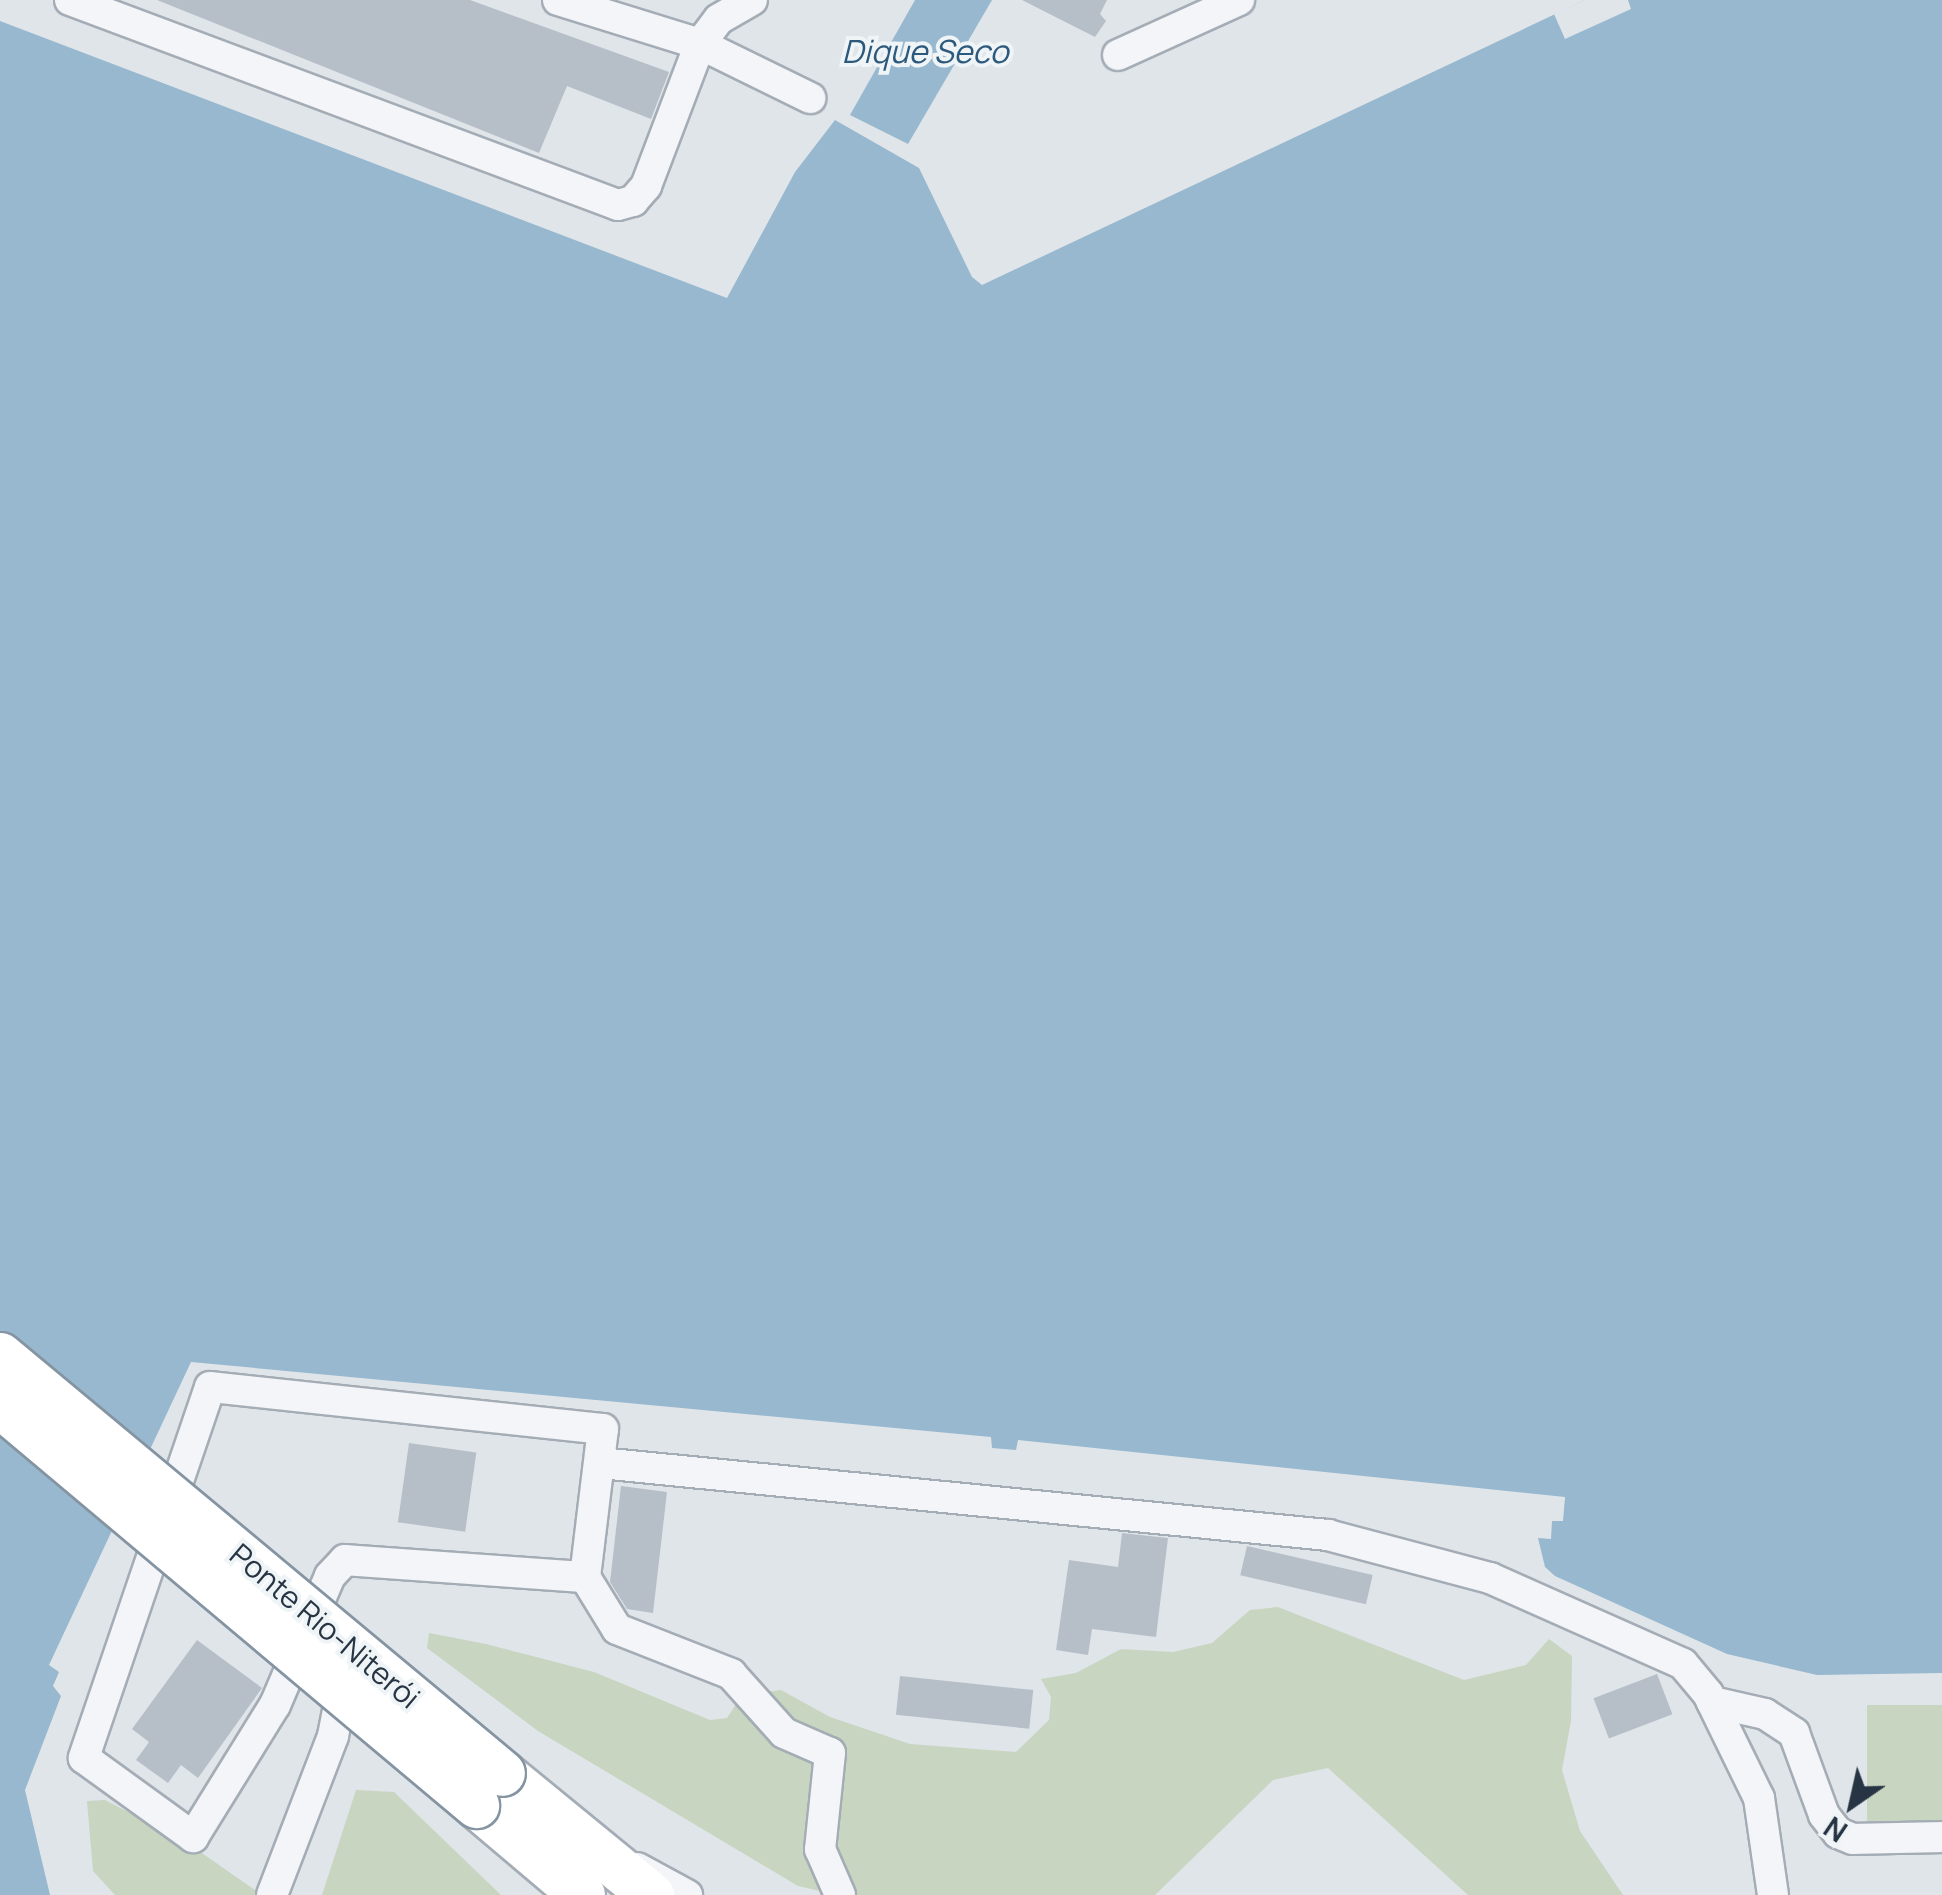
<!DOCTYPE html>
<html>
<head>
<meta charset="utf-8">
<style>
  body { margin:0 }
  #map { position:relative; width:1942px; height:1895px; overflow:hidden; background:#e0e5ea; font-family:Manrope,sans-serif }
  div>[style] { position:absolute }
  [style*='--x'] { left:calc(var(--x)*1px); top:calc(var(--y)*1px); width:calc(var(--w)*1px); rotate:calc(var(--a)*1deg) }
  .green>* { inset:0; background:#c8d5c0; transform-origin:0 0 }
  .water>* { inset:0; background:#97b8ce }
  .pier>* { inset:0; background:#e0e5ea }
  .building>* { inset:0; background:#b6bfc8; transform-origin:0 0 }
  .roads { filter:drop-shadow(2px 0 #a4acb5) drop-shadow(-2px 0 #a4acb5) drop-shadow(0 2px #a4acb5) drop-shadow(0 -2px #a4acb5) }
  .minor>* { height:30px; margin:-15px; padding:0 15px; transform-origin:15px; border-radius:15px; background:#f3f5f8 }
  .highway>* { height:45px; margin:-22.5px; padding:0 22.5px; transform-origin:22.5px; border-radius:22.5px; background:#fff }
  .bridges { filter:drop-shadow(2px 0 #8594a2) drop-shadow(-2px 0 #8594a2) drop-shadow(0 2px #8594a2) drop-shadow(0 -2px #8594a2) }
  .highway-bridge>* { height:45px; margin:-22.5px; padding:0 22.5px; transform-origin:22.5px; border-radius:22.5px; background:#fff }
  span { translate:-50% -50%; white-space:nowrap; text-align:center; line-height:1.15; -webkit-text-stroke:8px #eff4f7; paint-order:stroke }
  .street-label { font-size:30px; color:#263443 }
  .water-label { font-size:32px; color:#2c597c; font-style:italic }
  .north { position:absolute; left:1802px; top:1755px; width:100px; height:100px; -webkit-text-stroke:8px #eff4f7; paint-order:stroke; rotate:214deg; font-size:28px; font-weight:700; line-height:40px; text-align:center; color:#263443 }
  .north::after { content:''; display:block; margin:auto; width:35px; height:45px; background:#263443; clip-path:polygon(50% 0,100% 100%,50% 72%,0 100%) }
</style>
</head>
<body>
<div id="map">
  <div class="green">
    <i style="clip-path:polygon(1278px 1607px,1464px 1680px,1526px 1665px,1549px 1639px,1572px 1656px,1571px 1721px,1562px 1770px,1580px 1831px,1623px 1895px,1468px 1895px,1328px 1768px,1273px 1780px,1155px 1895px,838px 1895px,798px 1886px,538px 1731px,427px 1648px,429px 1633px,486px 1644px,594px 1672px,710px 1720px,727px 1718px,742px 1695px,781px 1690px,830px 1717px,910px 1744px,1016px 1752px,1049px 1720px,1051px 1697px,1041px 1679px,1076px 1673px,1121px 1649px,1173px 1652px,1212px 1643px,1250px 1610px)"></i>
    <i style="left:1942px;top:1705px;width:116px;height:75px;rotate:90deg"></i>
    <i style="clip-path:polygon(356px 1790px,394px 1792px,501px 1895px,322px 1895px)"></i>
    <i style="clip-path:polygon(105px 1800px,186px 1842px,262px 1895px,115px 1895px,93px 1871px,87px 1801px)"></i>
  </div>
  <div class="water">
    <i style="clip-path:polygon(915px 0,992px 0,908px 144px,850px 115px)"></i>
    <i style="clip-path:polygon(1585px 0,1942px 0,1942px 1673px,1817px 1675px,1727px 1654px,1555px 1576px,1545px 1567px,1538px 1538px,1551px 1539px,1552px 1521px,1563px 1521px,1565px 1497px,1018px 1440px,1016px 1450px,992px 1448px,991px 1437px,191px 1362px,49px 1665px,59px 1672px,53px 1686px,61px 1696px,25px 1790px,50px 1895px,0 1895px,0 21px,727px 298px,795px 172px,835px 120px,919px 168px,972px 277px,982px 285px)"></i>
  </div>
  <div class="pier">
    <i style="clip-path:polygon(1585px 0,1628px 0,1631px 9px,1565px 39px,1554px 14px)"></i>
  </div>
  <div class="building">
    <i style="clip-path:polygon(157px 0,470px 0,669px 72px,651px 119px,567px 86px,539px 153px)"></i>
    <i style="clip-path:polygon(1022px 0,1107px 0,1100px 14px,1106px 21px,1095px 37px)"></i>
    <i style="left:409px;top:1443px;width:68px;height:80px;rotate:8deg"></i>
    <i style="clip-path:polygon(621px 1486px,667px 1492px,653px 1613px,627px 1609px,610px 1582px)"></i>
    <i style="clip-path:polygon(1122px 1533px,1168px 1538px,1156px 1637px,1092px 1629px,1088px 1655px,1056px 1650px,1069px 1560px,1118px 1567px)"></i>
    <i style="left:1247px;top:1546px;width:129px;height:30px;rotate:13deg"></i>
    <i style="clip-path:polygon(197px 1640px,262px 1688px,198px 1778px,181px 1765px,168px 1783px,136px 1760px,149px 1742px,132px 1729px)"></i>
    <i style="left:1657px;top:1674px;width:43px;height:68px;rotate:69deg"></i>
    <i style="left:900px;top:1676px;width:134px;height:39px;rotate:6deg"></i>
  </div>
  <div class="roads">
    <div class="minor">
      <i style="--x:70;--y:0;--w:585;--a:20.51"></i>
      <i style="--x:618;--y:205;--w:16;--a:-15"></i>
      <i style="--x:633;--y:201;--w:20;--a:-49"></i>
      <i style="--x:646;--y:186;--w:152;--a:-69.2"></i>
      <i style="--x:700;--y:44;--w:123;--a:26.1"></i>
      <i style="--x:558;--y:0;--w:149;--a:17.2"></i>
      <i style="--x:700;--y:44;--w:31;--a:-53"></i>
      <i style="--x:719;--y:19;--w:38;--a:-30"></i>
      <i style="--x:1118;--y:55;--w:133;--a:-24.4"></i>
      <i style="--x:600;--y:1463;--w:732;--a:5.65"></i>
      <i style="--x:1328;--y:1535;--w:168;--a:14.9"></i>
      <i style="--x:1490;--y:1578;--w:211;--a:24"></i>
      <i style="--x:1683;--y:1664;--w:39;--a:50"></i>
      <i style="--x:1708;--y:1694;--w:116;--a:63.9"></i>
      <i style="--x:1759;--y:1798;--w:98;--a:81.8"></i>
      <i style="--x:585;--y:1577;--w:149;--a:-83.1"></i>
      <i style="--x:603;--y:1429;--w:395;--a:-173.9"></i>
      <i style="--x:210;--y:1387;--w:392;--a:108.8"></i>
      <i style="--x:84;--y:1758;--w:135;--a:35.9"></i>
      <i style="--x:193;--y:1837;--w:155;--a:-58.2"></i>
      <i style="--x:275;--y:1705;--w:140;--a:-66.9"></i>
      <i style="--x:330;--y:1576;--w:22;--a:-47"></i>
      <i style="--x:345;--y:1560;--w:241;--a:4.1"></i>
      <i style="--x:585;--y:1577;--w:61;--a:58.4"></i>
      <i style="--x:617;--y:1629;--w:123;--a:21.5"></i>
      <i style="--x:731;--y:1674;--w:79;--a:48.1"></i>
      <i style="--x:784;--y:1733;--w:50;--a:23.5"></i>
      <i style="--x:830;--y:1753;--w:97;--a:95.9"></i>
      <i style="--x:820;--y:1849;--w:50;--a:66.5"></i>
      <i style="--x:1712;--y:1702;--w:54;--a:12.8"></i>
      <i style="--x:1765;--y:1714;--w:35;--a:33"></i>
      <i style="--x:1794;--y:1733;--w:87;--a:69.9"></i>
      <i style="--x:1824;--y:1815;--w:23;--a:52"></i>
      <i style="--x:1838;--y:1833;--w:16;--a:22"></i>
      <i style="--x:1853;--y:1839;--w:89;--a:-1.3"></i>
      <i style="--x:637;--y:1868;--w:57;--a:28.4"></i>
      <i style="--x:272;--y:1895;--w:170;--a:-69"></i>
      <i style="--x:333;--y:1736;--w:57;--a:-78.9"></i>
    </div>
    <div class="highway">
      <i style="--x:502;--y:1773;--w:193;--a:39.3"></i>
      <i style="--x:476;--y:1805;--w:139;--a:40.3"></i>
    </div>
  </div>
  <div class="bridges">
    <div class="highway-bridge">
      <i style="--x:0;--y:1355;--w:653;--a:39.78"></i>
      <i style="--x:0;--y:1405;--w:622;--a:40.04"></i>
    </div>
  </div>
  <div class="street-label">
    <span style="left:325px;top:1626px;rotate:40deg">Ponte Rio-Niterói</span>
  </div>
  <div class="water-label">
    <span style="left:925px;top:51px">Dique Seco</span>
  </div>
  <div class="north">N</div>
</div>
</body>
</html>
